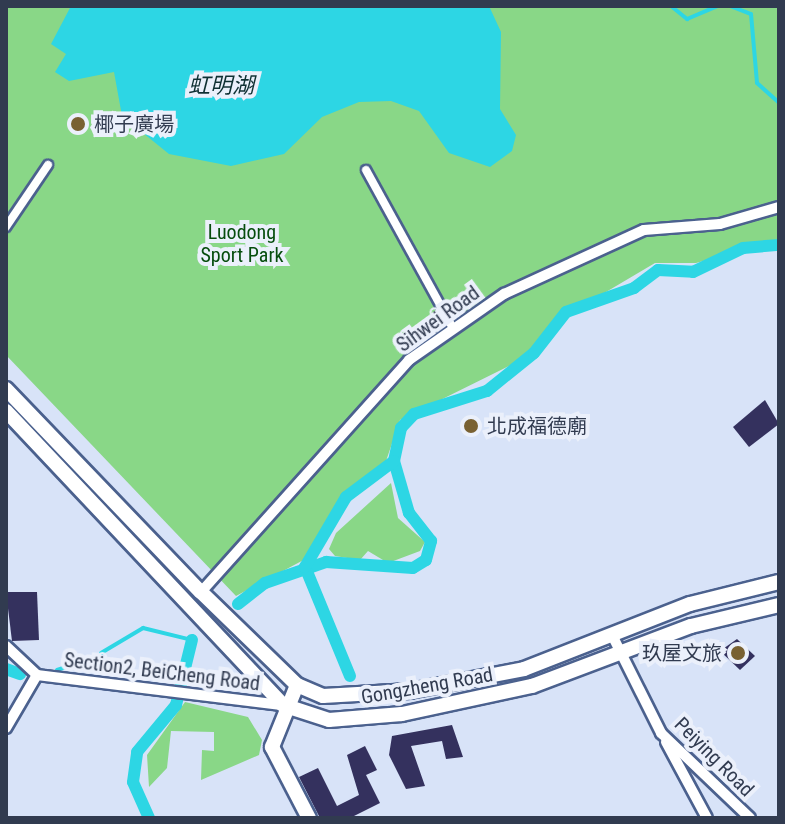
<!DOCTYPE html>
<html>
<head>
<meta charset="utf-8">
<style>
  body { margin:0 }
  #map { position:relative; width:785px; height:824px; overflow:hidden; background:#d8e3f8; font-family:"Roboto Condensed","Noto Sans TC",sans-serif }
  div>[style] { position:absolute }
  [style*='--x'] { left:calc(var(--x)*1px); top:calc(var(--y)*1px); width:calc(var(--w)*1px); rotate:calc(var(--a)*1deg) }
  .green>* { inset:0; background:#89d787 }
  .water>* { inset:0; background:#2dd6e4 }
  .stream>* { height:4px; margin:-2px; padding:0 2px; transform-origin:2px; border-radius:2px; background:#2dd6e4 }
  .canal>* { height:12px; margin:-6px; padding:0 6px; transform-origin:6px; border-radius:6px; background:#2dd6e4 }
  .building>* { inset:0; background:#34315e }
  .roads { filter:drop-shadow(2px 0 #4b618e) drop-shadow(-2px 0 #4b618e) drop-shadow(0 2px #4b618e) drop-shadow(0 -2px #4b618e) }
  .pedestrian>* { height:8px; margin:-4px; padding:0 4px; transform-origin:4px; border-radius:4px; background:#fff }
  .minor>* { height:10px; margin:-5px; padding:0 5px; transform-origin:5px; border-radius:5px; background:#fff }
  .tertiary>* { height:14px; margin:-7px; padding:0 7px; transform-origin:7px; border-radius:7px; background:#fff }
  .dots>* { width:22px; height:22px; translate:-50% -50%; box-sizing:border-box; border:4px solid #ebf0fb; border-radius:50% }
  span { translate:-50% -50%; white-space:nowrap; text-align:center; line-height:1.15; -webkit-text-stroke:8px #ebf0fb; paint-order:stroke }
  .poi-label { font-size:20px; color:#313b50 }
  .left { translate:0 -50%; text-align:left }
  .right { translate:-100% -50%; text-align:right }
  .park-label { font-size:20px; color:#064d0d }
  .street-label { font-size:20px; color:#313b50 }
  .water-label { font-size:22px; color:#0f3033; font-style:italic }
  .frame { position:absolute; inset:0; border:8px solid #313b50; pointer-events:none }
</style>
</head>
<body>
<div id="map">
  <div class="green">
    <i style="clip-path:polygon(6px 6px,779px 6px,779px 240px,696px 263px,655px 263px,562px 318px,525px 358px,400px 420px,386px 461px,333px 514px,311px 556px,236px 596px,6px 355px)"></i>
    <i style="clip-path:polygon(391px 483px,398px 518px,425px 542px,420px 551px,388px 563px,368px 551px,360px 560px,335px 556px,329px 549px,336px 533px)"></i>
    <i style="clip-path:polygon(185px 702px,248px 717px,262px 740px,259px 755px,201px 780px,202px 750px,214px 751px,214px 732px,171px 731px,167px 768px,149px 787px,147px 755px)"></i>
  </div>
  <div class="water">
    <i style="clip-path:polygon(71px 6px,489px 6px,501px 32px,500px 109px,516px 135px,512px 151px,490px 167px,449px 153px,419px 111px,391px 101px,359px 102px,322px 117px,284px 154px,231px 166px,169px 154px,122px 116px,114px 72px,69px 81px,55px 72px,66px 54px,51px 44px)"></i>
  </div>
  <div class="stream">
    <i style="--x:671;--y:6;--w:21;--a:39"></i>
    <i style="--x:687;--y:19;--w:33;--a:-23"></i>
    <i style="--x:730;--y:6;--w:22;--a:21"></i>
    <i style="--x:751;--y:14;--w:69;--a:85"></i>
    <i style="--x:757;--y:83;--w:30;--a:42"></i>
    <i style="--x:101;--y:653;--w:49;--a:-30.8"></i>
    <i style="--x:143;--y:628;--w:50;--a:13.8"></i>
    <i style="--x:57;--y:670;--w:16;--a:-18"></i>
  </div>
  <div class="canal">
    <i style="--x:238;--y:604;--w:34;--a:-38"></i>
    <i style="--x:265;--y:583;--w:65;--a:-19"></i>
    <i style="--x:326;--y:562;--w:87;--a:3.9"></i>
    <i style="--x:413;--y:568;--w:15;--a:-32"></i>
    <i style="--x:426;--y:560;--w:20;--a:-75"></i>
    <i style="--x:431;--y:541;--w:36;--a:-128"></i>
    <i style="--x:409;--y:513;--w:54;--a:-106.1"></i>
    <i style="--x:394;--y:461;--w:34;--a:-78"></i>
    <i style="--x:401;--y:428;--w:19;--a:-47"></i>
    <i style="--x:414;--y:414;--w:77;--a:-17.5"></i>
    <i style="--x:487;--y:391;--w:60;--a:-39"></i>
    <i style="--x:534;--y:353;--w:52;--a:-52"></i>
    <i style="--x:566;--y:312;--w:72;--a:-19.4"></i>
    <i style="--x:634;--y:288;--w:30;--a:-37"></i>
    <i style="--x:658;--y:270;--w:35;--a:3"></i>
    <i style="--x:693;--y:272;--w:55;--a:-25.6"></i>
    <i style="--x:743;--y:248;--w:36;--a:-5"></i>
    <i style="--x:6;--y:669;--w:15;--a:20"></i>
    <i style="--x:350;--y:676;--w:118;--a:-112.4"></i>
    <i style="--x:305;--y:567;--w:81;--a:-59.6"></i>
    <i style="--x:346;--y:497;--w:60;--a:-36.9"></i>
    <i style="--x:149;--y:818;--w:39;--a:-114"></i>
    <i style="--x:133;--y:782;--w:30;--a:-82"></i>
    <i style="--x:137;--y:752;--w:61;--a:-50.3"></i>
    <i style="--x:176;--y:705;--w:67;--a:-76.2"></i>
  </div>
  <div class="building">
    <i style="clip-path:polygon(765px 400px,779px 424px,749px 447px,733px 427px)"></i>
    <i style="clip-path:polygon(6px 592px,37px 592px,39px 640px,12px 641px)"></i>
    <i style="clip-path:polygon(737px 639px,755px 656px,740px 670px,720px 651px)"></i>
    <i style="clip-path:polygon(452px 725px,463px 757px,446px 759px,442px 741px,411px 746px,425px 786px,406px 789px,389px 755px,392px 736px)"></i>
    <i style="clip-path:polygon(365px 746px,377px 770px,366px 775px,380px 803px,350px 818px,320px 818px,299px 777px,318px 768px,337px 806px,359px 795px,347px 755px)"></i>
  </div>
  <div class="roads">
    <div class="pedestrian">
      <i style="--x:366;--y:170;--w:180;--a:61.2"></i>
      <i style="--x:6;--y:227;--w:75;--a:-55.9"></i>
    </div>
    <div class="minor">
      <i style="--x:201;--y:592;--w:312;--a:-48.1"></i>
      <i style="--x:409;--y:360;--w:116;--a:-34.8"></i>
      <i style="--x:504;--y:294;--w:154;--a:-24.6"></i>
      <i style="--x:644;--y:230;--w:76;--a:-4.5"></i>
      <i style="--x:720;--y:224;--w:61;--a:-16.1"></i>
      <i style="--x:612;--y:635;--w:110;--a:63.4"></i>
      <i style="--x:661;--y:733;--w:123;--a:43.7"></i>
      <i style="--x:6;--y:646;--w:42;--a:43.1"></i>
      <i style="--x:37;--y:675;--w:248;--a:7"></i>
      <i style="--x:6;--y:728;--w:61;--a:-59.7"></i>
      <i style="--x:666;--y:742;--w:86;--a:61.7"></i>
    </div>
    <div class="tertiary">
      <i style="--x:6;--y:389;--w:281;--a:46.2"></i>
      <i style="--x:201;--y:592;--w:134;--a:44.1"></i>
      <i style="--x:297;--y:685;--w:28;--a:23"></i>
      <i style="--x:323;--y:696;--w:87;--a:-3.3"></i>
      <i style="--x:410;--y:691;--w:116;--a:-10.9"></i>
      <i style="--x:524;--y:669;--w:178;--a:-21.4"></i>
      <i style="--x:690;--y:604;--w:92;--a:-13.9"></i>
      <i style="--x:6;--y:411;--w:404;--a:46.7"></i>
      <i style="--x:283;--y:705;--w:48;--a:18.1"></i>
      <i style="--x:329;--y:720;--w:73;--a:-4.7"></i>
      <i style="--x:402;--y:714;--w:133;--a:-12.2"></i>
      <i style="--x:532;--y:686;--w:170;--a:-20.7"></i>
      <i style="--x:691;--y:626;--w:90;--a:-13.4"></i>
      <i style="--x:297;--y:685;--w:67;--a:112"></i>
      <i style="--x:272;--y:747;--w:80;--a:62.5"></i>
    </div>
  </div>
  <div class="dots">
    <i style="left:78px;top:124px;background:#796132"></i>
    <i style="left:471px;top:426px;background:#796132"></i>
    <i style="left:738px;top:653px;background:#796132"></i>
  </div>
  <div class="poi-label">
    <span class="left" style="left:94px;top:124px">椰子廣場</span>
    <span class="left" style="left:487px;top:426px">北成福德廟</span>
    <span class="right" style="left:722px;top:653px">玖屋文旅</span>
  </div>
  <div class="park-label">
    <span style="left:242px;top:244px">Luodong<br>Sport Park</span>
  </div>
  <div class="street-label">
    <span style="left:438px;top:319px;rotate:-36deg">Sihwei Road</span>
    <span style="left:162px;top:672px;rotate:7deg">Section2, BeiCheng Road</span>
    <span style="left:427px;top:686px;rotate:-10deg">Gongzheng Road</span>
    <span style="left:714px;top:757px;rotate:45deg">Peiying Road</span>
  </div>
  <div class="water-label">
    <span style="left:221px;top:86px">虹明湖</span>
  </div>
  <div class="frame"></div>
</div>
</body>
</html>
